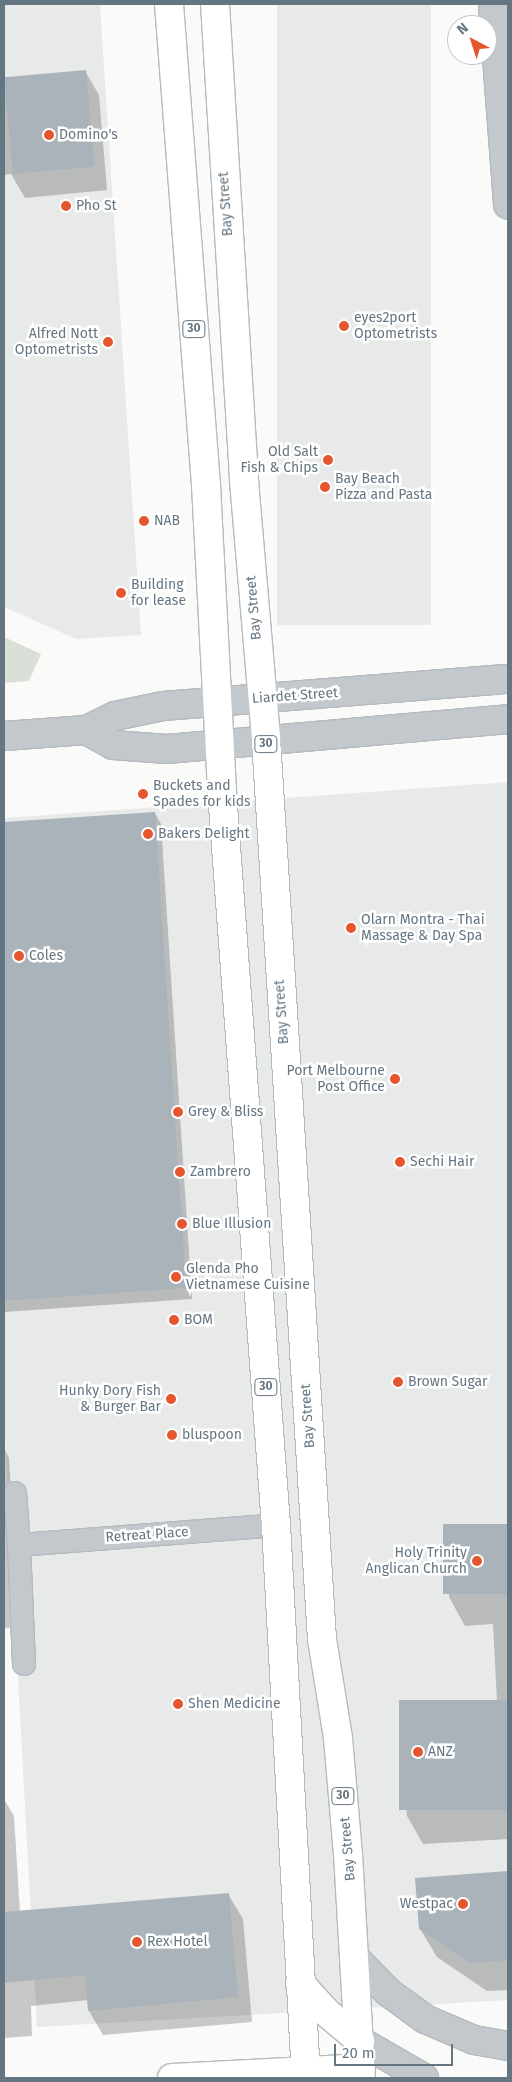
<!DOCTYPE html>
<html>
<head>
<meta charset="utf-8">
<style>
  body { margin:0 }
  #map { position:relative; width:512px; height:2082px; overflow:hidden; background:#fafaf8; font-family:"Fira Sans",sans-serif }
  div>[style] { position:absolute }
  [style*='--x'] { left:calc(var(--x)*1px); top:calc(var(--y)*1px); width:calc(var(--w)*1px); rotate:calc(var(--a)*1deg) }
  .built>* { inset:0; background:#e8e9e9; transform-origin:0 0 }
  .green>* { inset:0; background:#dadfd7 }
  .shadow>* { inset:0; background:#0003 }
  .building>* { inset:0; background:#aab3b9; transform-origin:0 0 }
  .roads { filter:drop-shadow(1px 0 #b5babe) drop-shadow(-1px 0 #b5babe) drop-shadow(0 1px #b5babe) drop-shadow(0 -1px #b5babe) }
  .lane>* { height:22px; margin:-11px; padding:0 11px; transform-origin:11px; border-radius:11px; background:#c3c8cc }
  .street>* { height:28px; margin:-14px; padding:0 14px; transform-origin:14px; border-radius:14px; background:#c3c8cc }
  .primary>* { height:28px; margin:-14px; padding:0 14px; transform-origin:14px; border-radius:14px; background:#fff }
  .dots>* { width:14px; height:14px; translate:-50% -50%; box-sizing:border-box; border:2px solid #fff; border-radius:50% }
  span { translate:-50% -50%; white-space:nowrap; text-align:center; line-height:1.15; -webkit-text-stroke:5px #fff; paint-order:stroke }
  .shield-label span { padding:1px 4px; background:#fff; border:1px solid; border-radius:4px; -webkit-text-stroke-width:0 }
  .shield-label { font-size:12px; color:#657683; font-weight:700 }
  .poi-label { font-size:14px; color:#657683 }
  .left { translate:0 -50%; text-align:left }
  .right { translate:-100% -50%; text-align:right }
  .street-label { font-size:14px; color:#657683 }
  .frame { position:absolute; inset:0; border:5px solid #657683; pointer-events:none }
  .north { position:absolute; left:447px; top:15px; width:50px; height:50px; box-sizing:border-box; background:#fff; border:1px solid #c1c8cd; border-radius:50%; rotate:320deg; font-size:14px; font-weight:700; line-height:20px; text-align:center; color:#657683 }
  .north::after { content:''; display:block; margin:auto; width:18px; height:22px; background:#e4572e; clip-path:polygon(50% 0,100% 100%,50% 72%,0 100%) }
  .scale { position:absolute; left:334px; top:2044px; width:119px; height:22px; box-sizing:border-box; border:2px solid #657683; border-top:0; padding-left:6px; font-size:15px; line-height:18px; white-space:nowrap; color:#657683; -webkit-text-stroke:4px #fff; paint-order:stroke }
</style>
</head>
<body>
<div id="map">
  <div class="built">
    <i style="clip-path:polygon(4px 4px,100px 4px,141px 635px,76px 639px,4px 607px)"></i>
    <i style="left:277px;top:4px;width:154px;height:621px"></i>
    <i style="clip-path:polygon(508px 782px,508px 2000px,37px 2027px,4px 1420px,4px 818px)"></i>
  </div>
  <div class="green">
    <i style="clip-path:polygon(4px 637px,41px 654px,29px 681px,4px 683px)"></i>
  </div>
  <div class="shadow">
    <i style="clip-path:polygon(85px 71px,99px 95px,107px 190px,25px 198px,11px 174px,4px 175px,4px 79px)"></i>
    <i style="clip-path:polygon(155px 813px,161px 824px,192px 1299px,4px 1312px,4px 824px)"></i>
    <i style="clip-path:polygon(4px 1448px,9px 1458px,19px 1627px,4px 1628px)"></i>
    <i style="clip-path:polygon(508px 1525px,508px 1839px,423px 1844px,407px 1816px,400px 1708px,497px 1702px,493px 1624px,465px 1626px,449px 1597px,445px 1529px)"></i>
    <i style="clip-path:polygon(4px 1799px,14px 1816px,20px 1912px,228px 1894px,243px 1919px,252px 2022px,103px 2035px,89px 2011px,88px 2000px,31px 2006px,32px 2036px,4px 2038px)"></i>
    <i style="clip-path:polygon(508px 1872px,508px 1990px,487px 1991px,437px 1957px,420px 1929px,416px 1879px)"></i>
  </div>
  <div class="building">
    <i style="left:86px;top:70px;width:97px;height:82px;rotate:85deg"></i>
    <i style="clip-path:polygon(155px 812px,186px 1288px,4px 1301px,4px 822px)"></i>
    <i style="left:508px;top:1524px;width:70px;height:65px;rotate:90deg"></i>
    <i style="left:508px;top:1700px;width:110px;height:109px;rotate:90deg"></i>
    <i style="clip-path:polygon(508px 1871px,508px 1960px,470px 1963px,419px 1929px,415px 1878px)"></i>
    <i style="clip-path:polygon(229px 1893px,238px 1997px,88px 2011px,85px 1975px,4px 1983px,4px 1912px)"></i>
  </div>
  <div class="roads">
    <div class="lane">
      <i style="--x:15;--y:1493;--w:52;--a:85.6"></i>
      <i style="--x:24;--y:1664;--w:119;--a:-92.4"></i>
      <i style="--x:19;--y:1545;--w:258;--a:-4.4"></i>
    </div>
    <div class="street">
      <i style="--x:493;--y:4;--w:201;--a:85.7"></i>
      <i style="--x:86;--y:730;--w:31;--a:29"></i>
      <i style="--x:113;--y:745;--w:54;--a:4.2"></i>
      <i style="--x:167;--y:749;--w:342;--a:-5"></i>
      <i style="--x:4;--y:736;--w:82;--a:-4.2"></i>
      <i style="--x:86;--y:730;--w:32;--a:-26"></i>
      <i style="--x:115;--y:716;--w:49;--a:-11.8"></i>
      <i style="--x:163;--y:706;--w:346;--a:-4.5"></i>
      <i style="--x:357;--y:1960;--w:45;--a:45.9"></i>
      <i style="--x:388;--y:1992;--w:46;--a:36.1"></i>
      <i style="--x:425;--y:2019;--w:53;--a:23.2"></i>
      <i style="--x:474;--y:2040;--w:35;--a:10"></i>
      <i style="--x:360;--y:2041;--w:74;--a:30"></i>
    </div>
    <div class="primary">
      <i style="--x:169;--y:4;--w:482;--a:85.6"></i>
      <i style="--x:206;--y:485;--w:307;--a:87"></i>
      <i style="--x:222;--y:792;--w:735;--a:85.79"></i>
      <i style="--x:276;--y:1525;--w:554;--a:86.89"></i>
      <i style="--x:215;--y:4;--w:478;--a:86.5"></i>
      <i style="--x:244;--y:481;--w:259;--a:85.1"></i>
      <i style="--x:266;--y:739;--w:902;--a:86.44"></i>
      <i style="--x:322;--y:1639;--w:100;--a:80.8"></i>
      <i style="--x:338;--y:1738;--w:116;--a:85.1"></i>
      <i style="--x:348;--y:1854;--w:224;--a:86.7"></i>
      <i style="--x:300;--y:1983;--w:39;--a:48"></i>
      <i style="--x:326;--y:2012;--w:45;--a:40.5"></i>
      <i style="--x:172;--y:2078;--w:189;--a:-3"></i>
    </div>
  </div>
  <div class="dots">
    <i style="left:49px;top:135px;background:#e4572e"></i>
    <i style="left:66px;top:206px;background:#e4572e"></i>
    <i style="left:344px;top:326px;background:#e4572e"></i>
    <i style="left:108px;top:342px;background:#e4572e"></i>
    <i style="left:328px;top:460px;background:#e4572e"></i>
    <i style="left:325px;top:487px;background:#e4572e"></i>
    <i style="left:144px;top:521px;background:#e4572e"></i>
    <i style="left:121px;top:593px;background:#e4572e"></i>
    <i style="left:143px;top:794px;background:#e4572e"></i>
    <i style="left:148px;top:834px;background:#e4572e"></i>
    <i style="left:351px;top:928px;background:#e4572e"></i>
    <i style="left:19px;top:956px;background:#e4572e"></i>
    <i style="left:395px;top:1079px;background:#e4572e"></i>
    <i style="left:178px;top:1112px;background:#e4572e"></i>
    <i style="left:400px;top:1162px;background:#e4572e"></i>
    <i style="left:180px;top:1172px;background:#e4572e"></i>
    <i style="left:182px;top:1224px;background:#e4572e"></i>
    <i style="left:176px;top:1277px;background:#e4572e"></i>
    <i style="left:174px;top:1320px;background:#e4572e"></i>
    <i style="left:398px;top:1382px;background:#e4572e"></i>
    <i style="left:171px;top:1399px;background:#e4572e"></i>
    <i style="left:172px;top:1435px;background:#e4572e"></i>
    <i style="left:477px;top:1561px;background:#e4572e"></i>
    <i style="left:178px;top:1704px;background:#e4572e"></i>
    <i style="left:418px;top:1752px;background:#e4572e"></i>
    <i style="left:463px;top:1904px;background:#e4572e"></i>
    <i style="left:137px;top:1942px;background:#e4572e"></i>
  </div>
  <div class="shield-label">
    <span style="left:194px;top:329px">30</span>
    <span style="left:266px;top:744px">30</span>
    <span style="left:266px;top:1387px">30</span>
    <span style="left:343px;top:1796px">30</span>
  </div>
  <div class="poi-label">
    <span class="left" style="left:59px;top:135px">Domino's</span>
    <span class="left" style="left:76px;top:206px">Pho St</span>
    <span class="left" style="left:354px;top:326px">eyes2port<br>Optometrists</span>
    <span class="right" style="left:98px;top:342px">Alfred Nott<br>Optometrists</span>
    <span class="right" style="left:318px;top:460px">Old Salt<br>Fish &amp; Chips</span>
    <span class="left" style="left:335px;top:487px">Bay Beach<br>Pizza and Pasta</span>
    <span class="left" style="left:154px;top:521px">NAB</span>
    <span class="left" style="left:131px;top:593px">Building<br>for lease</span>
    <span class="left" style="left:153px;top:794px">Buckets and<br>Spades for kids</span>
    <span class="left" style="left:158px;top:834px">Bakers Delight</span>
    <span class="left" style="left:361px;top:928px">Olarn Montra - Thai<br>Massage &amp; Day Spa</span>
    <span class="left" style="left:29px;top:956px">Coles</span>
    <span class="right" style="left:385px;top:1079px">Port Melbourne<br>Post Office</span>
    <span class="left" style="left:188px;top:1112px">Grey &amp; Bliss</span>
    <span class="left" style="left:410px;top:1162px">Sechi Hair</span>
    <span class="left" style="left:190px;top:1172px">Zambrero</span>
    <span class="left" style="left:192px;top:1224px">Blue Illusion</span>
    <span class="left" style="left:186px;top:1277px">Glenda Pho<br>Vietnamese Cuisine</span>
    <span class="left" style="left:184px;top:1320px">BOM</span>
    <span class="left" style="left:408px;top:1382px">Brown Sugar</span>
    <span class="right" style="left:161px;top:1399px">Hunky Dory Fish<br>&amp; Burger Bar</span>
    <span class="left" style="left:182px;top:1435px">bluspoon</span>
    <span class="right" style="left:467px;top:1561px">Holy Trinity<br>Anglican Church</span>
    <span class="left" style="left:188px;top:1704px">Shen Medicine</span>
    <span class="left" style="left:428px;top:1752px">ANZ</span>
    <span class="right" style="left:453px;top:1904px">Westpac</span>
    <span class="left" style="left:147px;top:1942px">Rex Hotel</span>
  </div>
  <div class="street-label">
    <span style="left:226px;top:204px;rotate:-94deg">Bay Street</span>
    <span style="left:254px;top:608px;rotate:-95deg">Bay Street</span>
    <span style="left:295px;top:696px;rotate:-4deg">Liardet Street</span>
    <span style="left:282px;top:1012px;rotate:-94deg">Bay Street</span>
    <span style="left:308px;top:1416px;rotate:-94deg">Bay Street</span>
    <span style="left:147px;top:1535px;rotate:-4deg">Retreat Place</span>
    <span style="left:348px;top:1849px;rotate:-95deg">Bay Street</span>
  </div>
  <div class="frame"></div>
  <div class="north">N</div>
  <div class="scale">20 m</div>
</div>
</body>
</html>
